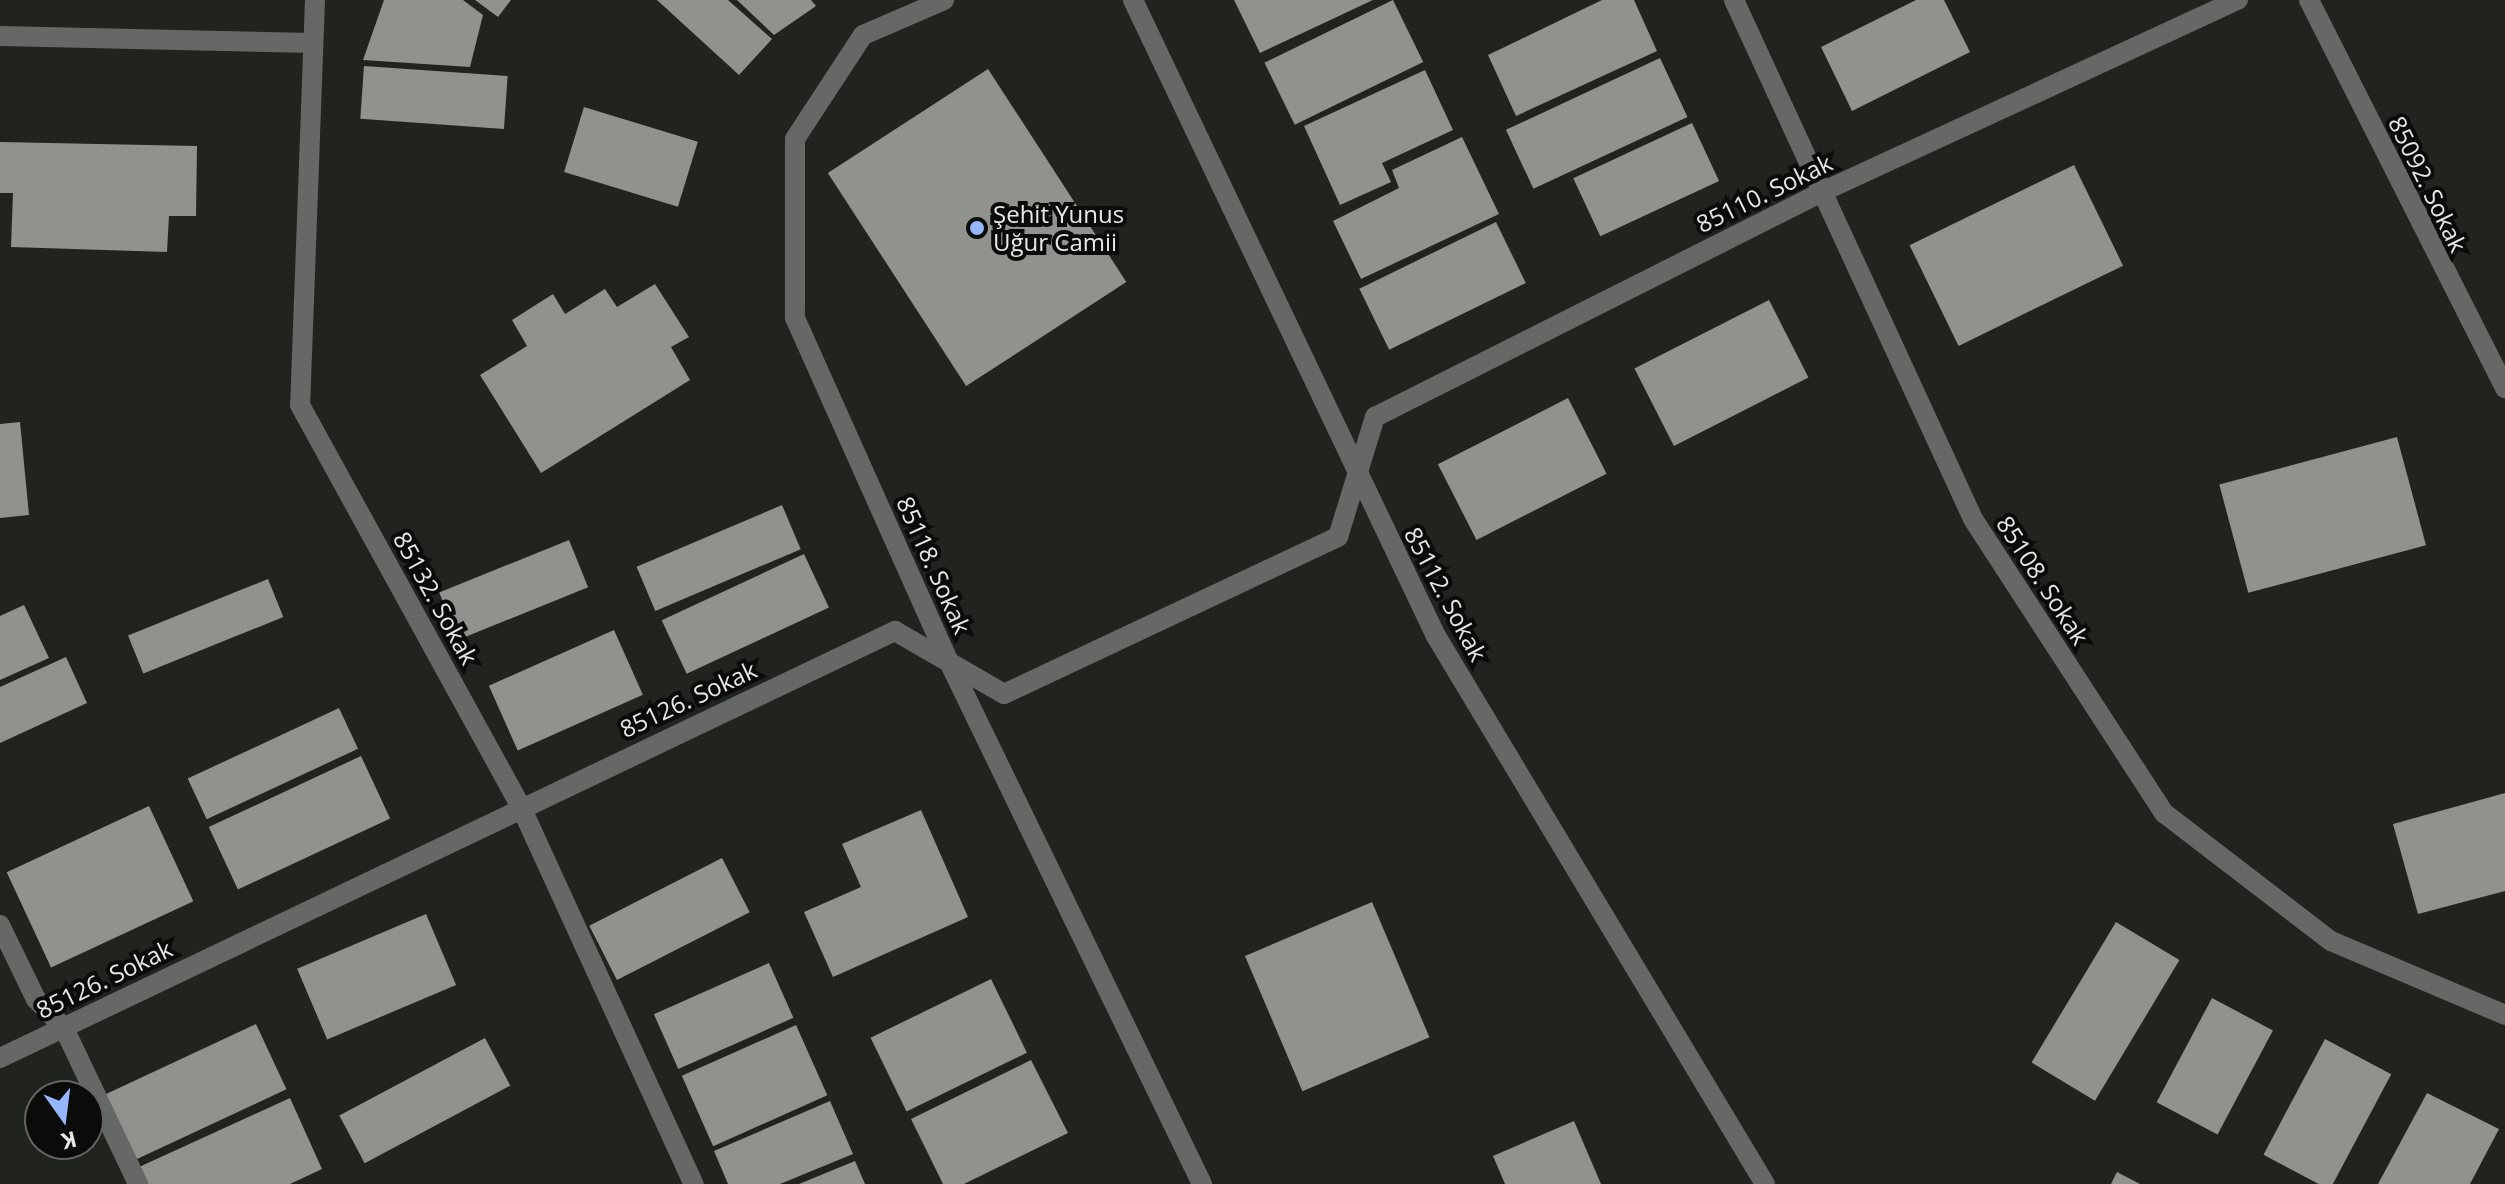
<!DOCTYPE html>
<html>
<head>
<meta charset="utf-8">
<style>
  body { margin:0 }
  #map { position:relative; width:2505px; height:1184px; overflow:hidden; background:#21231f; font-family:"Open Sans",sans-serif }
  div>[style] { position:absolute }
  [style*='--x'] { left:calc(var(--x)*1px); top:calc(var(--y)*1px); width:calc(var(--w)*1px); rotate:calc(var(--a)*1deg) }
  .building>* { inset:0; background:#8f928d; transform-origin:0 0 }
  .minor>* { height:20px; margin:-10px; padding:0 10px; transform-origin:10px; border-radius:10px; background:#656864 }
  .dots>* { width:22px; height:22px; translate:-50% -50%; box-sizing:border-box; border:4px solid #0b0c0a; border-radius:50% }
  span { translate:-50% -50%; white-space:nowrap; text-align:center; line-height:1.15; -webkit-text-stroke:8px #0b0c0a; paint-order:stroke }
  .street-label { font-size:24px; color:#e6e8e5 }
  .poi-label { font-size:24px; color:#e6e8e5 }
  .left { translate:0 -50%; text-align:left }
  .north { position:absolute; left:24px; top:1080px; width:80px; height:80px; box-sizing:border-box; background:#0b0c0a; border:2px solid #636462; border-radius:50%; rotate:166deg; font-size:22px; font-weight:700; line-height:32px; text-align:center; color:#e6e8e5 }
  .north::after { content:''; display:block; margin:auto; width:28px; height:36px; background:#96b6fd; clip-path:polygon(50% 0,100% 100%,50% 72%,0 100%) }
</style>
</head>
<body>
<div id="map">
  <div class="building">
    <i style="clip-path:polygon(384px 0,463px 0,483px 15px,470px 67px,363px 60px)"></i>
    <i style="clip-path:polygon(475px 0,511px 0,498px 17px)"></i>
    <i style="clip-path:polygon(657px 0,728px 0,772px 39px,739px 75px)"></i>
    <i style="clip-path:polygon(737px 0,811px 0,816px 6px,774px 35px)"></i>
    <i style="clip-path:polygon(1234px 0,1373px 0,1260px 53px)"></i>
    <i style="left:1393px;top:0;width:69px;height:143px;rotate:64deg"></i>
    <i style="clip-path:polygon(1602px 0,1634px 0,1657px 51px,1516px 116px,1488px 55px)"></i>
    <i style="clip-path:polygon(1916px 0,1944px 0,1970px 52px,1852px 111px,1821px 47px)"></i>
    <i style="left:1660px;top:58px;width:65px;height:170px;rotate:65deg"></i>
    <i style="left:364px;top:66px;width:144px;height:53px;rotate:4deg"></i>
    <i style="left:988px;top:69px;width:254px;height:191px;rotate:57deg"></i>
    <i style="clip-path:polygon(1425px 70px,1453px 130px,1382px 163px,1391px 182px,1340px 205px,1304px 126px)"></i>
    <i style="left:584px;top:107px;width:119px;height:68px;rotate:17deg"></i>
    <i style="left:1692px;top:123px;width:64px;height:131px;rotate:65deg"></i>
    <i style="clip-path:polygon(1462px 137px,1499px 214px,1361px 279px,1333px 221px,1399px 188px,1392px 170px)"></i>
    <i style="clip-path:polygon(0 142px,197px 146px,196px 216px,169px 216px,167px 252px,11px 247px,13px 193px,0 193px)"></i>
    <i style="left:2074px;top:165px;width:112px;height:183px;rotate:64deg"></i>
    <i style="left:1496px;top:222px;width:68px;height:152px;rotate:64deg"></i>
    <i style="clip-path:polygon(655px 284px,689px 337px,671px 347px,690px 380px,541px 473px,480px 375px,527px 346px,512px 320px,553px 294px,565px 314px,605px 289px,617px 307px)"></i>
    <i style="left:1769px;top:300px;width:87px;height:151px;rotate:63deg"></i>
    <i style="left:1568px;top:398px;width:85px;height:146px;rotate:63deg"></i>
    <i style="clip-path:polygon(20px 422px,29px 515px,0 518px,0 424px)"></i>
    <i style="left:2397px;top:437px;width:112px;height:184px;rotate:75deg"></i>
    <i style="left:782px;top:505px;width:48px;height:158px;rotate:67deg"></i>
    <i style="left:569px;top:540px;width:51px;height:140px;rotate:68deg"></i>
    <i style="left:804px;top:554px;width:59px;height:157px;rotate:65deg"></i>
    <i style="left:268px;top:579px;width:41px;height:151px;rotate:68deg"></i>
    <i style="clip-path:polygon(24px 605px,49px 658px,0 680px,0 616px)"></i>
    <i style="left:614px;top:630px;width:71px;height:137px;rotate:66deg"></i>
    <i style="clip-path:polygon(66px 657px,87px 703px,0 743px,0 687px)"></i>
    <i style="left:339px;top:708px;width:45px;height:167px;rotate:65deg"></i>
    <i style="left:361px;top:756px;width:69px;height:168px;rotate:65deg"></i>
    <i style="clip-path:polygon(2505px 793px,2505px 891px,2418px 914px,2393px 824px)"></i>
    <i style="left:149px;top:806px;width:105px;height:157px;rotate:65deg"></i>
    <i style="clip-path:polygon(921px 810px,968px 917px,833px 977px,804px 912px,861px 887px,842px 844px)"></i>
    <i style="left:722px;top:858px;width:61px;height:149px;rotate:63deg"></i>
    <i style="left:1372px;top:902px;width:147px;height:138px;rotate:67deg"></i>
    <i style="left:426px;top:914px;width:77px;height:140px;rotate:67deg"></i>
    <i style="left:2116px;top:922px;width:74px;height:164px;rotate:31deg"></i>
    <i style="left:769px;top:963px;width:60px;height:126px;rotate:66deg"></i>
    <i style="left:991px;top:979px;width:82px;height:134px;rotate:64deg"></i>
    <i style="left:2212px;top:998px;width:69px;height:118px;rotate:28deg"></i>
    <i style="left:256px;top:1024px;width:72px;height:166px;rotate:65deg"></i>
    <i style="left:796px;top:1025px;width:77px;height:125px;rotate:66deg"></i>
    <i style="left:485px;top:1038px;width:54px;height:165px;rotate:62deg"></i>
    <i style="left:2325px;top:1039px;width:75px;height:131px;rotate:28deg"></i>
    <i style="clip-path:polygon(1031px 1060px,1068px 1133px,964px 1184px,943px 1184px,911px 1119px)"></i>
    <i style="clip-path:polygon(2427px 1093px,2499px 1129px,2470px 1184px,2378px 1184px)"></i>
    <i style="clip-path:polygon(290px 1098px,322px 1169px,290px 1184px,147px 1184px,139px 1167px)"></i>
    <i style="clip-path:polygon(830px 1101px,853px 1154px,780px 1184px,728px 1184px,714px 1151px)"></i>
    <i style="clip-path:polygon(1574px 1121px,1601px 1184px,1505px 1184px,1493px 1156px)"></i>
    <i style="clip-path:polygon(855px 1161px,865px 1184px,799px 1184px)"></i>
    <i style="clip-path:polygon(2117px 1172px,2140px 1184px,2111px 1184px)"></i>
  </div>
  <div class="minor">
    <i style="--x:315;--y:0;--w:405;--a:92.1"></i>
    <i style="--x:300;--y:405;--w:459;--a:61.2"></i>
    <i style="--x:521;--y:807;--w:415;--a:65.4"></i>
    <i style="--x:944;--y:0;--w:88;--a:156.6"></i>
    <i style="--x:863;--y:35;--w:124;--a:123.2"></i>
    <i style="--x:795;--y:139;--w:179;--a:90"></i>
    <i style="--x:795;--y:318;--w:377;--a:65.9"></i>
    <i style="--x:949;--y:662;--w:580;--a:64.14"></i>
    <i style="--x:1133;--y:0;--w:704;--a:64.53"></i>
    <i style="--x:1436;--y:636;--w:639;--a:59.02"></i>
    <i style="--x:1734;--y:0;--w:571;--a:65.27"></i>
    <i style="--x:1973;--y:519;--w:351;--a:57"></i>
    <i style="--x:2164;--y:813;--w:210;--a:37.5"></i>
    <i style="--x:2331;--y:941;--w:189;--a:23"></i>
    <i style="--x:2309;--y:0;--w:435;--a:63.2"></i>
    <i style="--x:0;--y:36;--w:312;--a:1.3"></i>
    <i style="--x:0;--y:925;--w:82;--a:64.1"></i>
    <i style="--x:36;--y:999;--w:40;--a:46"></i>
    <i style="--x:64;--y:1028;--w:173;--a:64.6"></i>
    <i style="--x:0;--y:1058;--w:992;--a:-25.51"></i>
    <i style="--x:895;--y:631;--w:126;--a:30"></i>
    <i style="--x:1004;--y:694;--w:369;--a:-25.2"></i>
    <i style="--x:1338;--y:537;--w:126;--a:-72.9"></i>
    <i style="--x:1375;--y:417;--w:503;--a:-26.72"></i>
    <i style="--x:1824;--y:191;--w:456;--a:-24.8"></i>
  </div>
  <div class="dots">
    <i style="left:977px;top:228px;background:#96b6fd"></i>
  </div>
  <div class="street-label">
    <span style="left:2428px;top:184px;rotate:64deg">85092. Sokak</span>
    <span style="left:1764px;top:193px;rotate:-26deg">85110. Sokak</span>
    <span style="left:934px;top:565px;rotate:66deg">85118. Sokak</span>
    <span style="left:2043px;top:580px;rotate:57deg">85108. Sokak</span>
    <span style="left:1446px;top:594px;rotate:62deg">85112. Sokak</span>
    <span style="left:436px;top:598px;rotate:61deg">85132. Sokak</span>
    <span style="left:688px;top:699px;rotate:-25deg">85126. Sokak</span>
    <span style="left:104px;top:979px;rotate:-26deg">85126. Sokak</span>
  </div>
  <div class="poi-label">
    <span class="left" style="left:993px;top:228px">Şehit Yunus<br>Uğur Camii</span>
  </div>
  <div class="north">K</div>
</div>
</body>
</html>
